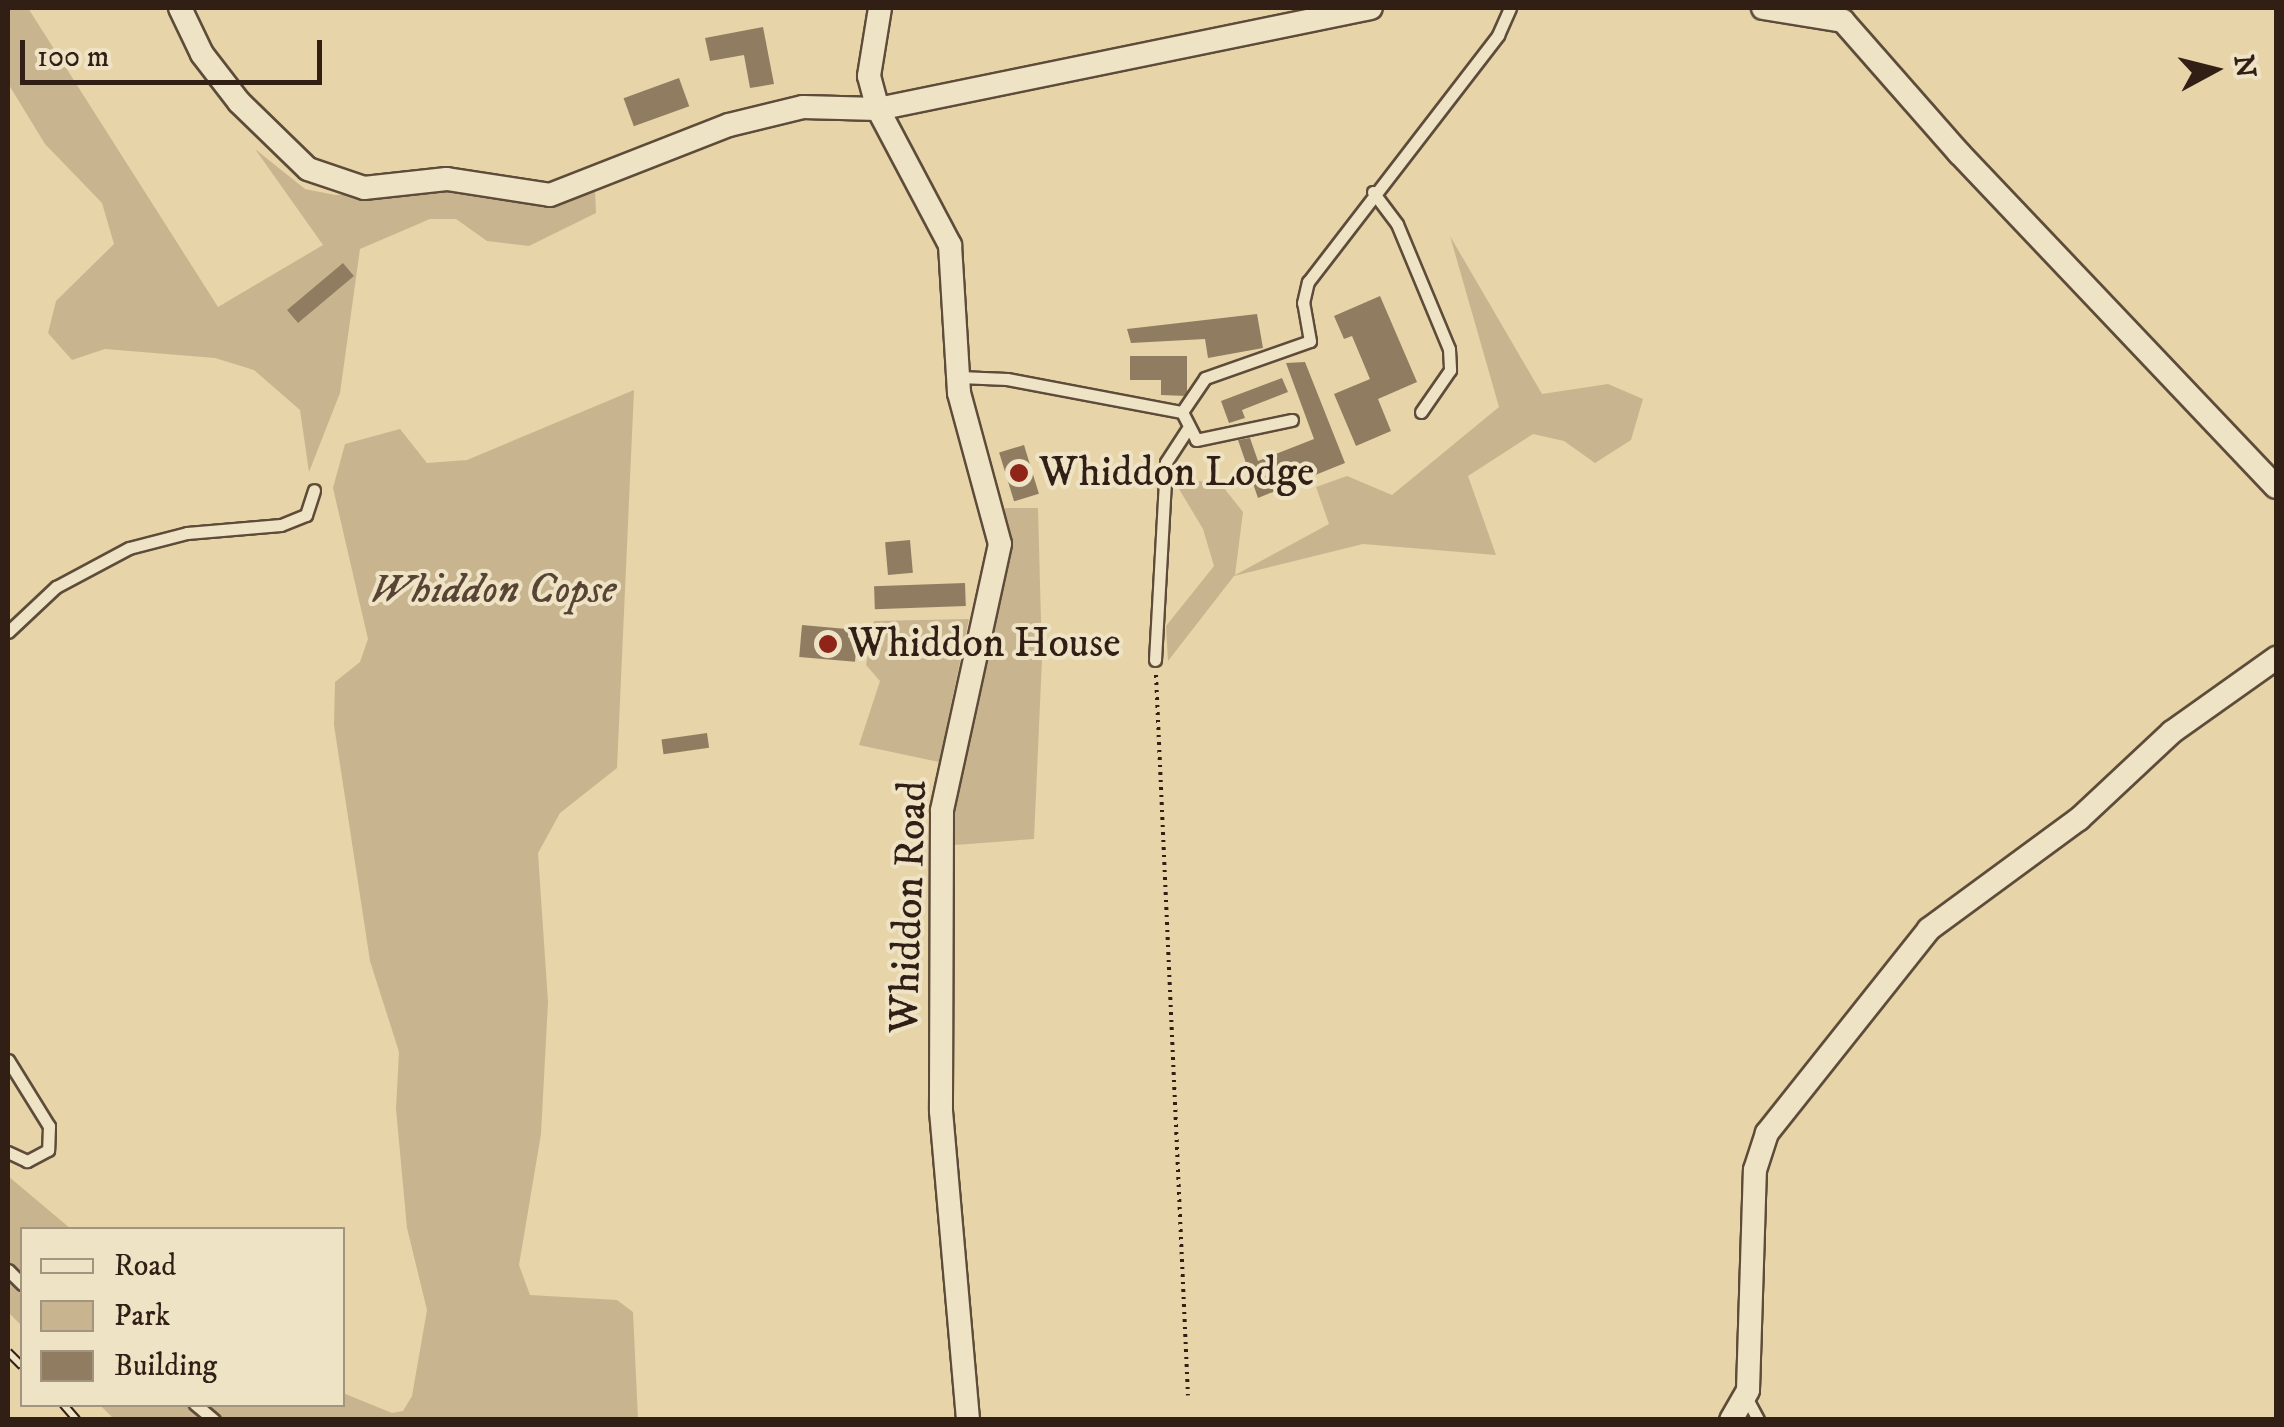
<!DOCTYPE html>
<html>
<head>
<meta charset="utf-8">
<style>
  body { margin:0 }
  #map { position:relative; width:2284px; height:1427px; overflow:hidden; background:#e7d4a8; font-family:"IM FELL DW Pica",serif }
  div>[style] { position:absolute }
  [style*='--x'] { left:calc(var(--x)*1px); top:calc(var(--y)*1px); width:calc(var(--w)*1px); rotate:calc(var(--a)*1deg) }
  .green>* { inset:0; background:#c8b58f }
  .building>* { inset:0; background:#907d61; transform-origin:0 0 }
  .path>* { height:4px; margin-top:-2px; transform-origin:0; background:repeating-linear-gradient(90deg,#311e15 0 2.5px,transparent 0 7.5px) }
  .roads { filter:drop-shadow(2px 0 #5e4c3a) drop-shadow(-2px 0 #5e4c3a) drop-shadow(0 2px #5e4c3a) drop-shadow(0 -2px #5e4c3a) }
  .service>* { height:11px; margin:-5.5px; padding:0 5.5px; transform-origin:5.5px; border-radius:5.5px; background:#efe3c6 }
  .minor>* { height:22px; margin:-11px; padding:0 11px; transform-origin:11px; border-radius:11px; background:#efe3c6 }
  .rail>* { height:10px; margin-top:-5px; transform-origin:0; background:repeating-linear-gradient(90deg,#efe3c6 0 19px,#311e15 0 38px); box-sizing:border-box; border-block:2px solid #311e15 }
  .dots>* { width:28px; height:28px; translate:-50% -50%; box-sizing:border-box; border:5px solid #efe3c6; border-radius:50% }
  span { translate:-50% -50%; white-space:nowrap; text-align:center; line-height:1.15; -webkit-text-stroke:8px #efe3c6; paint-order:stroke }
  .poi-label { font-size:42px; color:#311e15 }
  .left { translate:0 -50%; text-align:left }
  .park-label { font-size:42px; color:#574434; font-style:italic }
  .street-label { font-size:42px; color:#311e15 }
  .frame { position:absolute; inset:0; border:10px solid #311e15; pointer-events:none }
  .legend { position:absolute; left:20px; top:1227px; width:325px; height:180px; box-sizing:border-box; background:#efe3c6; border:2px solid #a3947f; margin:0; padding:12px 18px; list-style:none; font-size:30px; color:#311e15 }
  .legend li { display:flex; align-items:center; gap:20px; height:50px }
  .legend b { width:50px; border:2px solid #a3947f }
  .north { position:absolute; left:2164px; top:20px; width:100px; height:100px; -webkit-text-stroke:8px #efe3c6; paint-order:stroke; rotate:83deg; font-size:28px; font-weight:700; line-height:40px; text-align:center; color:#311e15 }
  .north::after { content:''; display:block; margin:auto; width:35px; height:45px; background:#311e15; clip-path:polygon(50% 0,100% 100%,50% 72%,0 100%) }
  .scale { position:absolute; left:20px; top:40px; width:302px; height:45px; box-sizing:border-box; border:5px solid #311e15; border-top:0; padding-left:12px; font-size:30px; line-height:35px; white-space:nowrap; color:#311e15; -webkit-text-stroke:8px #efe3c6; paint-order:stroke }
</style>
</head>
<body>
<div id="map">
  <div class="green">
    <i style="clip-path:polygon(8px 8px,28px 8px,218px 307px,323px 245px,255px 149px,305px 189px,335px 195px,459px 188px,546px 208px,595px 190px,596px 213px,529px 246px,487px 241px,456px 219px,430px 219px,360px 249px,340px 393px,309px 472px,300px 410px,254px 370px,215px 358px,105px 349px,72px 360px,48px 333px,56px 301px,114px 244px,102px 203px,45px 144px,9px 85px)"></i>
    <i style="clip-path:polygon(1450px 236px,1542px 394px,1608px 384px,1643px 399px,1631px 440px,1595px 463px,1564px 441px,1533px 434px,1468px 476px,1496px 555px,1363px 544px,1234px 576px,1168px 661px,1166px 626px,1214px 566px,1203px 529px,1173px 479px,1220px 483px,1243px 512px,1235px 575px,1329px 524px,1316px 487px,1347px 476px,1392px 495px,1499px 407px)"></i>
    <i style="clip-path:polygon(634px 390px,617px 768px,560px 813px,538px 853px,548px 1002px,541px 1134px,519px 1265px,530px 1295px,617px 1300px,633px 1312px,638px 1419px,115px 1420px,100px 1405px,342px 1404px,343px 1393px,392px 1413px,403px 1411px,412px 1396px,427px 1310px,407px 1228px,396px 1109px,399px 1052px,370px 961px,334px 725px,335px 682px,360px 662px,368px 639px,333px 488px,345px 444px,400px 429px,427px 463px,467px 460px)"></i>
    <i style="clip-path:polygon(1005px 508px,1038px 508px,1042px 659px,1034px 839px,955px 845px,954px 782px,1004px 545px)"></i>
    <i style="clip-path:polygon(969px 619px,939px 762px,859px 745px,880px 681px,866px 665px,874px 621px)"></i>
    <i style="clip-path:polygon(8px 1176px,71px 1229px,22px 1230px,22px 1326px,8px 1312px)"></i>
  </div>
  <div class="building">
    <i style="clip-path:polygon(763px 27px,774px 84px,750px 88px,744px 55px,710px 61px,705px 38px)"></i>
    <i style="left:679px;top:78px;width:30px;height:59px;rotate:70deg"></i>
    <i style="left:343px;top:263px;width:17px;height:73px;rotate:50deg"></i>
    <i style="clip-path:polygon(1380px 296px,1417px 382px,1378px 399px,1391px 431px,1356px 446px,1334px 394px,1370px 379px,1352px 336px,1344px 339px,1334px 316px)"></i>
    <i style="clip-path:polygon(1257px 314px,1263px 348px,1208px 358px,1205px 339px,1131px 343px,1127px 329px)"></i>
    <i style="clip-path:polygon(1130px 356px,1187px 356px,1187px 396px,1161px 395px,1161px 380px,1130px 380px)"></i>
    <i style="clip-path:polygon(1305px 362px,1345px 463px,1258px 498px,1238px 440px,1250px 438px,1258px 461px,1314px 439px,1286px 363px)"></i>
    <i style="clip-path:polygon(1282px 378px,1288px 392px,1242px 410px,1245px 418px,1229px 423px,1221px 401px)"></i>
    <i style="left:1024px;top:445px;width:51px;height:26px;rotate:73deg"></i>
    <i style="left:910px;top:540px;width:33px;height:25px;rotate:85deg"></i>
    <i style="left:965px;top:583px;width:23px;height:91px;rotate:88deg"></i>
    <i style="left:802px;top:625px;width:56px;height:32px;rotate:5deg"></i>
    <i style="left:707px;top:733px;width:15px;height:46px;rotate:82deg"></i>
  </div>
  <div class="path">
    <i style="--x:1156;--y:675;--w:721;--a:87.46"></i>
  </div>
  <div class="roads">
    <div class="service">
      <i style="--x:1373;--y:192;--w:40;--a:53"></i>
      <i style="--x:1397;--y:224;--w:135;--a:67.4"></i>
      <i style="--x:1449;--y:349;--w:21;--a:87"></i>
      <i style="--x:1450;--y:370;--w:51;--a:124.6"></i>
      <i style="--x:959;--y:377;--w:48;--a:2.4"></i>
      <i style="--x:1007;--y:379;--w:178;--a:10.7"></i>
      <i style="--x:1182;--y:412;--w:31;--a:63"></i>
      <i style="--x:1196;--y:440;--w:98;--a:-11.8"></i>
      <i style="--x:1182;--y:412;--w:41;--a:-55.9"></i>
      <i style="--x:1205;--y:378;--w:111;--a:-19.4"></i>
      <i style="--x:1310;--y:341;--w:39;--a:-100"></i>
      <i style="--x:1303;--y:303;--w:22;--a:-77"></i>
      <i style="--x:1308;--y:282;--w:312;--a:-52.4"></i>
      <i style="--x:1498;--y:35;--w:30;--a:-66"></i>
      <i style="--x:8;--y:632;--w:66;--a:-43.2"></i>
      <i style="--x:56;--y:587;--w:83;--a:-28.1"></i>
      <i style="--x:129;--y:548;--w:60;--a:-14.5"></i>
      <i style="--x:187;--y:533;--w:94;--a:-4.9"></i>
      <i style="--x:281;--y:525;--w:27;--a:-22"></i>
      <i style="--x:306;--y:515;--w:26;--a:-72"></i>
      <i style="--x:1155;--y:660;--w:198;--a:-86.8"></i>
      <i style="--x:1166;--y:462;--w:38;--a:-57"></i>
      <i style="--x:8;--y:1060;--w:78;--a:58.2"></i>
      <i style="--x:49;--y:1126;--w:24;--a:92"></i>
      <i style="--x:48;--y:1150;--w:24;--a:152"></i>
      <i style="--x:27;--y:1161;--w:21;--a:-155"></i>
      <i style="--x:8;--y:1270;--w:20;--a:45"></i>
      <i style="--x:1746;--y:1397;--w:26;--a:62"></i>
      <i style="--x:195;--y:1404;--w:25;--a:40"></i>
    </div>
    <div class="minor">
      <i style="--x:180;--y:8;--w:51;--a:64.4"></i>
      <i style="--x:202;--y:54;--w:61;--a:52.4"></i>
      <i style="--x:239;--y:102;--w:96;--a:44.2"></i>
      <i style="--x:308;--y:169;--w:59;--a:18.7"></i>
      <i style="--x:364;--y:188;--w:83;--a:-6.2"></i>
      <i style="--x:447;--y:179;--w:104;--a:8.8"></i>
      <i style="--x:550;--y:195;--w:192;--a:-21.4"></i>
      <i style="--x:729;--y:125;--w:76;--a:-13.7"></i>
      <i style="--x:803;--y:107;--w:75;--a:1.5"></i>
      <i style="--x:878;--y:109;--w:503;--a:-11.58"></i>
      <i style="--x:880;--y:8;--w:69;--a:99.2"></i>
      <i style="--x:869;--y:76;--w:34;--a:75"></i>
      <i style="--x:878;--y:109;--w:154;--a:62.1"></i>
      <i style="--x:950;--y:245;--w:148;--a:86.5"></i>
      <i style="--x:959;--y:393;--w:156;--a:74.8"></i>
      <i style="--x:1000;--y:544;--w:273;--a:102.3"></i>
      <i style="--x:942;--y:811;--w:300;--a:90.2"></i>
      <i style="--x:941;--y:1111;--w:310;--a:85"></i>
      <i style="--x:1763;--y:8;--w:81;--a:9.2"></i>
      <i style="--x:1843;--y:21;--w:176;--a:48.7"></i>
      <i style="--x:1959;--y:153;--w:460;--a:46.5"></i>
      <i style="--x:1731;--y:1420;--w:34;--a:-60"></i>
      <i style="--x:1748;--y:1390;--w:220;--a:-88.2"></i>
      <i style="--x:1755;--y:1170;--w:39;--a:-72"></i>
      <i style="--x:1767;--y:1133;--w:260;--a:-51.5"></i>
      <i style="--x:1929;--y:929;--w:186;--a:-36.3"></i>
      <i style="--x:2079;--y:819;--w:127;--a:-43.1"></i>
      <i style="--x:2172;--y:732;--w:128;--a:-35.4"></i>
    </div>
  </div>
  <div class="rail">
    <i style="--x:8;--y:1352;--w:20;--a:45"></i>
    <i style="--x:63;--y:1404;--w:21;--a:49"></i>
  </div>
  <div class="dots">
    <i style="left:1019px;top:473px;background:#8f2418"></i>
    <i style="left:828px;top:644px;background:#8f2418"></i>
  </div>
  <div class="poi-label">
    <span class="left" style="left:1039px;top:473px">Whiddon Lodge</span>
    <span class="left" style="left:848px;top:644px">Whiddon House</span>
  </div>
  <div class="park-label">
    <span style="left:493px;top:590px">Whiddon Copse</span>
  </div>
  <div class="street-label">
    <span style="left:909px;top:907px;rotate:-88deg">Whiddon Road</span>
  </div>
  <div class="frame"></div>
  <ul class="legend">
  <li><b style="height:12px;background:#efe3c6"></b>Road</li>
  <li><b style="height:28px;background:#c8b58f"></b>Park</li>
  <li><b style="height:28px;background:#907d61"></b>Building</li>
  </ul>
  <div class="north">N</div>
  <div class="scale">100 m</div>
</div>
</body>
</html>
